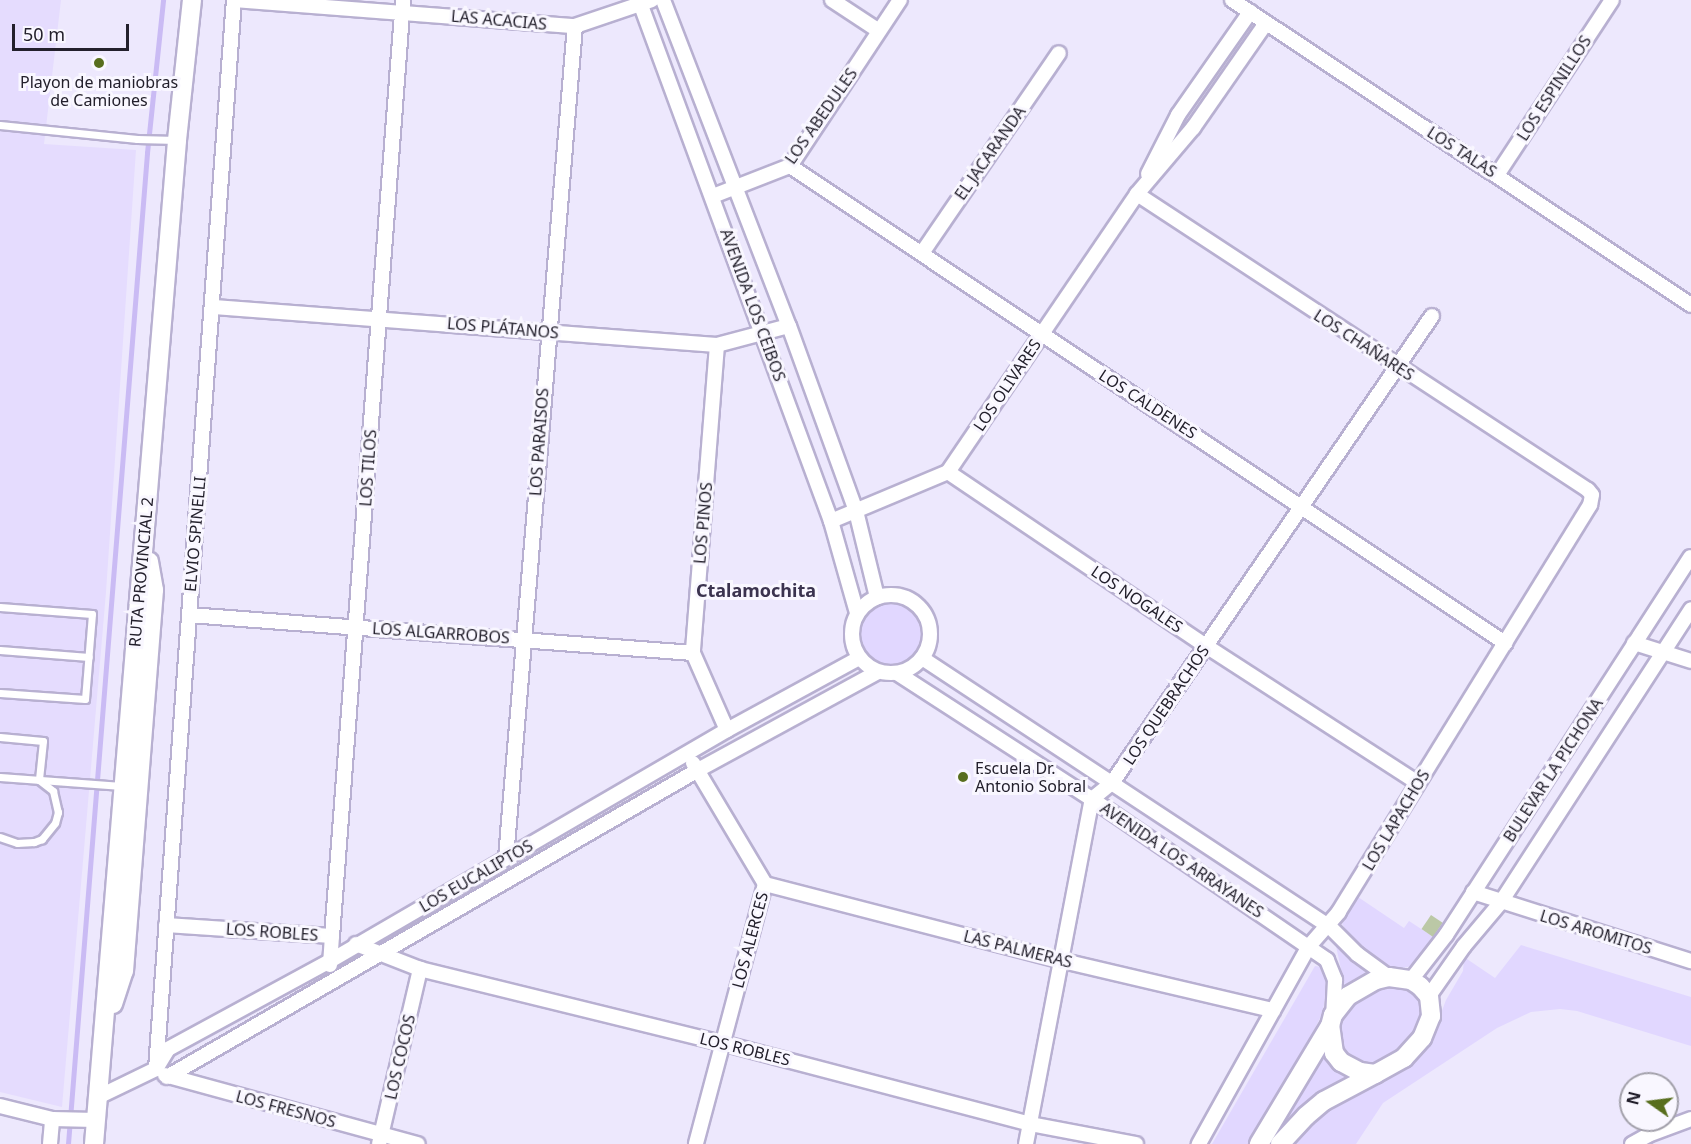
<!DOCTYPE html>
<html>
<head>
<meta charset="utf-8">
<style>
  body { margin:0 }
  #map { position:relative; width:1691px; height:1144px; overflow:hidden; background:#ede8fd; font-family:"Noto Sans",sans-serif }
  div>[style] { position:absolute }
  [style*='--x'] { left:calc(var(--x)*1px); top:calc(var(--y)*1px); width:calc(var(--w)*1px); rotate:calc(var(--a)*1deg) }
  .built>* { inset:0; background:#e5dcfe }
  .green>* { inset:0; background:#e1d7ff }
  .round { border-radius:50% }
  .stream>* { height:4.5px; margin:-2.25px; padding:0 2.25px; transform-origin:2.25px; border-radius:2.25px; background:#cabbf4 }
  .building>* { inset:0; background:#bbc8a6; transform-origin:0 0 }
  .roads { filter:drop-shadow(2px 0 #b8b0d1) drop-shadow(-2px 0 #b8b0d1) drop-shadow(0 2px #b8b0d1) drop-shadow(0 -2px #b8b0d1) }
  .service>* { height:7px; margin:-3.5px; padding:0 3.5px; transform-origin:3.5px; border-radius:3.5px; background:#fff }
  .minor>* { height:14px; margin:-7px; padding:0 7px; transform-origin:7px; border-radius:7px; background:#fff }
  .minor>.ring { margin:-7px; padding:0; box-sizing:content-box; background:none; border:14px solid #fff; border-radius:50% }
  .secondary>* { height:18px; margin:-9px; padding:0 9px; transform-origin:9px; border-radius:9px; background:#fff }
  .dots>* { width:16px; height:16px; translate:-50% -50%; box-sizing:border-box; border:3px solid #f9f7ff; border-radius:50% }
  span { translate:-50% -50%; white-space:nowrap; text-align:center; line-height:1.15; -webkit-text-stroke:6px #f9f7ff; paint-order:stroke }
  .street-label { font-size:16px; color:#23202c }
  .poi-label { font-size:16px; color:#23202c }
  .left { translate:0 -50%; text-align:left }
  .neighbourhood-label { font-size:18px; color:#3b334f; font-weight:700 }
  .north { position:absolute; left:1619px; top:1072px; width:60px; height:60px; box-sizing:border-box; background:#f9f7ff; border:2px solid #a3a1ab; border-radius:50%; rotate:284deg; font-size:16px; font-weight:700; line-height:24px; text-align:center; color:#23202c }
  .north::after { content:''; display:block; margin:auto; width:21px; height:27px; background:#586e1e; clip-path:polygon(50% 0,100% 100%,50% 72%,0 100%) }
  .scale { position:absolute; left:12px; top:24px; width:117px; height:27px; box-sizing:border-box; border:3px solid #23202c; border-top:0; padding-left:8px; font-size:18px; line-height:21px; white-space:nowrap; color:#23202c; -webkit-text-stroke:4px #f9f7ff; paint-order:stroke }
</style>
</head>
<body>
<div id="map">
  <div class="built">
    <i style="clip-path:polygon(0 0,61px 0,44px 144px,136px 150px,106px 592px,62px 1107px,0 1092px)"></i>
  </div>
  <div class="green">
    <i class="round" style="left:852px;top:595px;width:78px;height:78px"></i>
    <i style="clip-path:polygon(1358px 897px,1404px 928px,1409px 921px,1435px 938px,1417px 965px,1398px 969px,1381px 964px,1365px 953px,1351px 937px,1342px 924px)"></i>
    <i style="clip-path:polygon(1521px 945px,1691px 997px,1691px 1046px,1577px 1011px,1560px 1009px,1531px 1012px,1497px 1028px,1383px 1103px,1356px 1144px,1290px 1144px,1336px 1102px,1416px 1059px,1418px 1051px,1431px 1040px,1446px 1000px,1463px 971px,1464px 957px,1495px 978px)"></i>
    <i style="clip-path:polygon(1336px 946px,1370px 974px,1345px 988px)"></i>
    <i style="clip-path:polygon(1315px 966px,1322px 967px,1325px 971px,1327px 990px,1322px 1014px,1303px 1053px,1250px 1144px,1212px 1144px)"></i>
    <i style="clip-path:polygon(1397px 985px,1410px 989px,1422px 1003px,1424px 1009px,1417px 1033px,1398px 1052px,1376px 1065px,1357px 1064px,1342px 1051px,1339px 1027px,1341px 1021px,1359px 996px,1382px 986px)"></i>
    <i style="clip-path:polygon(1324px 1047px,1333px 1067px,1346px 1078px,1299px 1113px,1280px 1131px,1271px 1144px,1267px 1144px)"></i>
  </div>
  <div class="stream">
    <i style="--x:68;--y:1144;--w:994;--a:-85.44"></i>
    <i style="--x:147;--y:153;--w:154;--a:-84"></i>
  </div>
  <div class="building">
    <i style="left:1431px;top:915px;width:14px;height:17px;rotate:34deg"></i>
  </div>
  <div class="roads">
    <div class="service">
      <i style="--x:0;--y:125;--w:138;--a:5.8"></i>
      <i style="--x:137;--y:139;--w:40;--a:1.4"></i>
      <i style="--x:0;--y:607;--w:92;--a:4.4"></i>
      <i style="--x:92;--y:614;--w:85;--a:94.7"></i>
      <i style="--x:85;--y:699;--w:85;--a:-176"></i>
      <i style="--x:0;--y:650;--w:89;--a:4.5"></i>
      <i style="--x:0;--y:737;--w:43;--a:5.3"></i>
      <i style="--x:43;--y:741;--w:39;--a:96"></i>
      <i style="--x:39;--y:780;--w:18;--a:38"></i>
      <i style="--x:53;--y:791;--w:22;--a:77"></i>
      <i style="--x:58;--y:812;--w:11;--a:105"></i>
      <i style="--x:55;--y:823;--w:21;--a:129"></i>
      <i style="--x:42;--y:839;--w:9;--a:159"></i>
      <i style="--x:34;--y:842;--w:17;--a:177"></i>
      <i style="--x:17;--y:843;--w:18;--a:-161"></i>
      <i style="--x:0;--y:777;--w:122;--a:4.2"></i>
    </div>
    <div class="minor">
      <i style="--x:639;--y:0;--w:555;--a:69.77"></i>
      <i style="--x:831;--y:521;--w:96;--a:74.2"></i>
      <i style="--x:663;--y:0;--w:350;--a:68.9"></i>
      <i style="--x:789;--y:326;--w:197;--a:70.1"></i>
      <i style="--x:856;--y:511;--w:89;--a:76.3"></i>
      <i style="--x:832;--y:0;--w:56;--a:33.4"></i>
      <i style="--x:1232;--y:0;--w:551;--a:33.6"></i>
      <i style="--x:790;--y:166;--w:860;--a:33.71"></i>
      <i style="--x:1148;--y:174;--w:66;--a:-63"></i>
      <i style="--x:1178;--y:115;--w:126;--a:-55"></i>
      <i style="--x:1497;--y:175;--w:209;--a:-56.7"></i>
      <i style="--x:1137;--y:194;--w:539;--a:33.28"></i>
      <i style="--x:1588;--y:490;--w:6;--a:51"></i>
      <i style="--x:1592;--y:495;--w:10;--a:101"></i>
      <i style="--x:1590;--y:505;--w:478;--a:121.7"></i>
      <i style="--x:1339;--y:912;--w:45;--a:131.4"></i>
      <i style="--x:1309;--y:946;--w:227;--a:119.1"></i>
      <i style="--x:713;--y:196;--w:83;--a:-21.3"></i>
      <i style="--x:790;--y:166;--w:199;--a:-56.5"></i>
      <i style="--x:922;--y:253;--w:242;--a:-55.6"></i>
      <i style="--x:214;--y:307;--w:504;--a:4.32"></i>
      <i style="--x:717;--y:345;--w:74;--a:-14.8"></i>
      <i style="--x:717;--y:345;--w:309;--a:94.5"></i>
      <i style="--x:693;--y:653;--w:84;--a:66.2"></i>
      <i style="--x:948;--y:472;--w:311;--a:34"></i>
      <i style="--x:1206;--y:646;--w:252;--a:32.9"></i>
      <i style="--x:831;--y:521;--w:127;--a:-22.7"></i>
      <i style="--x:948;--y:472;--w:336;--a:-55.8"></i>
      <i style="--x:1137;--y:194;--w:87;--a:-49.7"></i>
      <i style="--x:1193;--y:128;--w:128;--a:-55.2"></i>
      <i class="ring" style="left:852px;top:595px;width:64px;height:64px"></i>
      <i style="--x:189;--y:615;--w:505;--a:4.31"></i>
      <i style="--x:1634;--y:643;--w:60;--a:17.5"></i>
      <i style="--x:922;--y:658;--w:487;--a:33.4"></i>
      <i style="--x:1329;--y:926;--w:40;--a:45"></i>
      <i style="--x:1357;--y:954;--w:39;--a:36"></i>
      <i style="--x:897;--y:673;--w:232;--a:32.9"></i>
      <i style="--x:1092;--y:799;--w:285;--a:34.4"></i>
      <i style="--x:1327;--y:960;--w:22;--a:68"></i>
      <i style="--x:1335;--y:980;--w:35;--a:93"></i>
      <i style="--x:693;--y:763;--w:141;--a:59.2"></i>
      <i style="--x:765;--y:884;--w:269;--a:104.9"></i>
      <i style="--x:506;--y:858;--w:835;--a:-85.26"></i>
      <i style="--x:765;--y:884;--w:304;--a:14.5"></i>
      <i style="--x:1059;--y:960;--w:220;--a:13.2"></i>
      <i style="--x:1473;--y:892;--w:229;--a:17.6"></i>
      <i style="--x:166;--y:925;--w:166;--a:3.8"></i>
      <i style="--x:332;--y:936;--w:29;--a:94"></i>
      <i style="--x:332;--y:936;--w:939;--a:-85.66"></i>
      <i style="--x:356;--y:944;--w:69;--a:21.3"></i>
      <i style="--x:420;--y:969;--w:311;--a:13.8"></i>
      <i style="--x:722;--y:1043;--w:318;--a:14.7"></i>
      <i style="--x:1030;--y:1124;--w:108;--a:10.7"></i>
      <i style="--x:1411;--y:980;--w:57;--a:-52.1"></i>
      <i style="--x:1446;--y:935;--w:450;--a:-57.1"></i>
      <i style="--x:1429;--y:996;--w:61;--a:-55"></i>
      <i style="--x:1464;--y:946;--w:57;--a:-49.9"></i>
      <i style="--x:1501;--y:902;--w:349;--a:-57"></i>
      <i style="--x:156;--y:1069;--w:1072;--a:-85.83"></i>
      <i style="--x:234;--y:0;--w:342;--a:4.4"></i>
      <i style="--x:575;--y:26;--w:81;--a:-18.7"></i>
      <i style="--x:165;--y:1075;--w:262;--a:15.3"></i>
      <i style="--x:167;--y:1077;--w:613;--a:-30.03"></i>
      <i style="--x:698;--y:770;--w:205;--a:-28.6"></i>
      <i style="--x:98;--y:1097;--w:64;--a:-25.8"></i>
      <i style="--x:156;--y:1069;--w:23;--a:-59"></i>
      <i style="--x:168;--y:1049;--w:184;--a:-28.5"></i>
      <i style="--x:330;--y:961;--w:459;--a:-30.2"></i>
      <i style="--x:727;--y:730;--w:150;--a:-28.6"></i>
      <i style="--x:0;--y:1106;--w:54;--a:14"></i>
      <i style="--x:52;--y:1119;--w:44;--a:1.3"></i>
      <i style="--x:50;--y:1144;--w:25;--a:-85"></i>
      <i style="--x:379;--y:1144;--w:180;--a:-76.8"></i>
      <i style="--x:1026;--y:1144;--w:351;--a:-79.2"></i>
      <i style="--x:1092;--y:799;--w:26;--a:-39"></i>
      <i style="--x:1112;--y:783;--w:566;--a:-55.58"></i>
      <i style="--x:1632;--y:1144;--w:18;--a:-29"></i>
      <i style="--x:1648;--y:1135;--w:46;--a:-20.4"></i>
    </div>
    <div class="secondary">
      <i style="--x:1389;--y:977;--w:22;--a:8"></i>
      <i style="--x:1411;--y:980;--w:11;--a:34"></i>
      <i style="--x:1420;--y:986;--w:13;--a:48"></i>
      <i style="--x:1429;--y:996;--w:20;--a:84"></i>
      <i style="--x:1431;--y:1016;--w:24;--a:112"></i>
      <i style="--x:1422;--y:1038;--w:27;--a:132"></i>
      <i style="--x:1404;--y:1058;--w:33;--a:151"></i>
      <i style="--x:1375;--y:1074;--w:15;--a:-172"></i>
      <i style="--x:1360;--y:1072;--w:21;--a:-152"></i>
      <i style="--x:1341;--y:1062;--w:11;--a:-128"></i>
      <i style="--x:1334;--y:1053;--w:27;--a:-98"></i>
      <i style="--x:1330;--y:1026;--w:11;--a:-75"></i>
      <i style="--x:1333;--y:1015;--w:24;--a:-52"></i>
      <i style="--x:1348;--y:996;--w:32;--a:-30"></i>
      <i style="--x:1376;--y:980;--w:13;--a:-13"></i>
      <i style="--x:113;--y:1004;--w:35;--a:-72"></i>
      <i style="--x:124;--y:971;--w:382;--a:-85.5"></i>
      <i style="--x:154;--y:590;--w:29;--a:-100"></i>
      <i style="--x:94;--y:1144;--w:1007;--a:-85.27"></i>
      <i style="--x:177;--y:140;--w:141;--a:-83.9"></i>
      <i style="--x:1259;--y:1144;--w:138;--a:-59"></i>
      <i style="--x:1280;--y:1144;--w:38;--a:-47"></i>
      <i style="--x:1306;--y:1116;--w:23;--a:-40"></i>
      <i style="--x:1324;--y:1101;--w:58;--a:-27.9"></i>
    </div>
  </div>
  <div class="dots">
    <i style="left:99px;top:63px;background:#586e1e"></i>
    <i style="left:963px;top:777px;background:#586e1e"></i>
  </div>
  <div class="street-label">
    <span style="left:499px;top:20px;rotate:5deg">LAS ACACIAS</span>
    <span style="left:1554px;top:88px;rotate:-57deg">LOS ESPINILLOS</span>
    <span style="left:821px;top:116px;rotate:-55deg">LOS ABEDULES</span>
    <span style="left:1462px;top:152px;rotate:33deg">LOS TALAS</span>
    <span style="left:990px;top:153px;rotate:-55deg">EL JACARANDA</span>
    <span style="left:753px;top:305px;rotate:70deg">AVENIDA LOS CEIBOS</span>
    <span style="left:503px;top:328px;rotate:5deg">LOS PLÁTANOS</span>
    <span style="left:1364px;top:345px;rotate:33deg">LOS CHAÑARES</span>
    <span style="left:1007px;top:385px;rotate:-56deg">LOS OLIVARES</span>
    <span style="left:1148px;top:404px;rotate:33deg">LOS CALDENES</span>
    <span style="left:539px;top:442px;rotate:-86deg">LOS PARAISOS</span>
    <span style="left:368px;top:468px;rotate:-86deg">LOS TILOS</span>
    <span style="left:703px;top:523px;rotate:-85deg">LOS PINOS</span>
    <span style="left:195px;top:534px;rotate:-85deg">ELVIO SPINELLI</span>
    <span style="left:141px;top:572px;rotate:-85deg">RUTA PROVINCIAL 2</span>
    <span style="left:1137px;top:599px;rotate:34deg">LOS NOGALES</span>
    <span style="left:441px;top:633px;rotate:4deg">LOS ALGARROBOS</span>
    <span style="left:1166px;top:705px;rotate:-56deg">LOS QUEBRACHOS</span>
    <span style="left:1553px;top:770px;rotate:-57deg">BULEVAR LA PICHONA</span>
    <span style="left:1396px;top:820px;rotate:-59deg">LOS LAPACHOS</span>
    <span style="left:1182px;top:860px;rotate:34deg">AVENIDA LOS ARRAYANES</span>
    <span style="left:476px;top:876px;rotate:-30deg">LOS EUCALIPTOS</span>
    <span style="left:272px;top:932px;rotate:4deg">LOS ROBLES</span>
    <span style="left:1596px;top:932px;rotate:17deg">LOS AROMITOS</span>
    <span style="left:750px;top:940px;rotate:-75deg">LOS ALERCES</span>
    <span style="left:1018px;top:949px;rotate:14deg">LAS PALMERAS</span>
    <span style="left:745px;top:1049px;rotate:14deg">LOS ROBLES</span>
    <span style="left:400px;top:1057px;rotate:-77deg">LOS COCOS</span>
    <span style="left:286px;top:1109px;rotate:15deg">LOS FRESNOS</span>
  </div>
  <div class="poi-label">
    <span style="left:99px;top:91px">Playon de maniobras<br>de Camiones</span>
    <span class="left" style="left:975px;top:777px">Escuela Dr.<br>Antonio Sobral</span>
  </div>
  <div class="neighbourhood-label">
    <span style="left:756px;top:590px">Ctalamochita</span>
  </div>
  <div class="north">N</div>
  <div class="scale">50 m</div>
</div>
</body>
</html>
